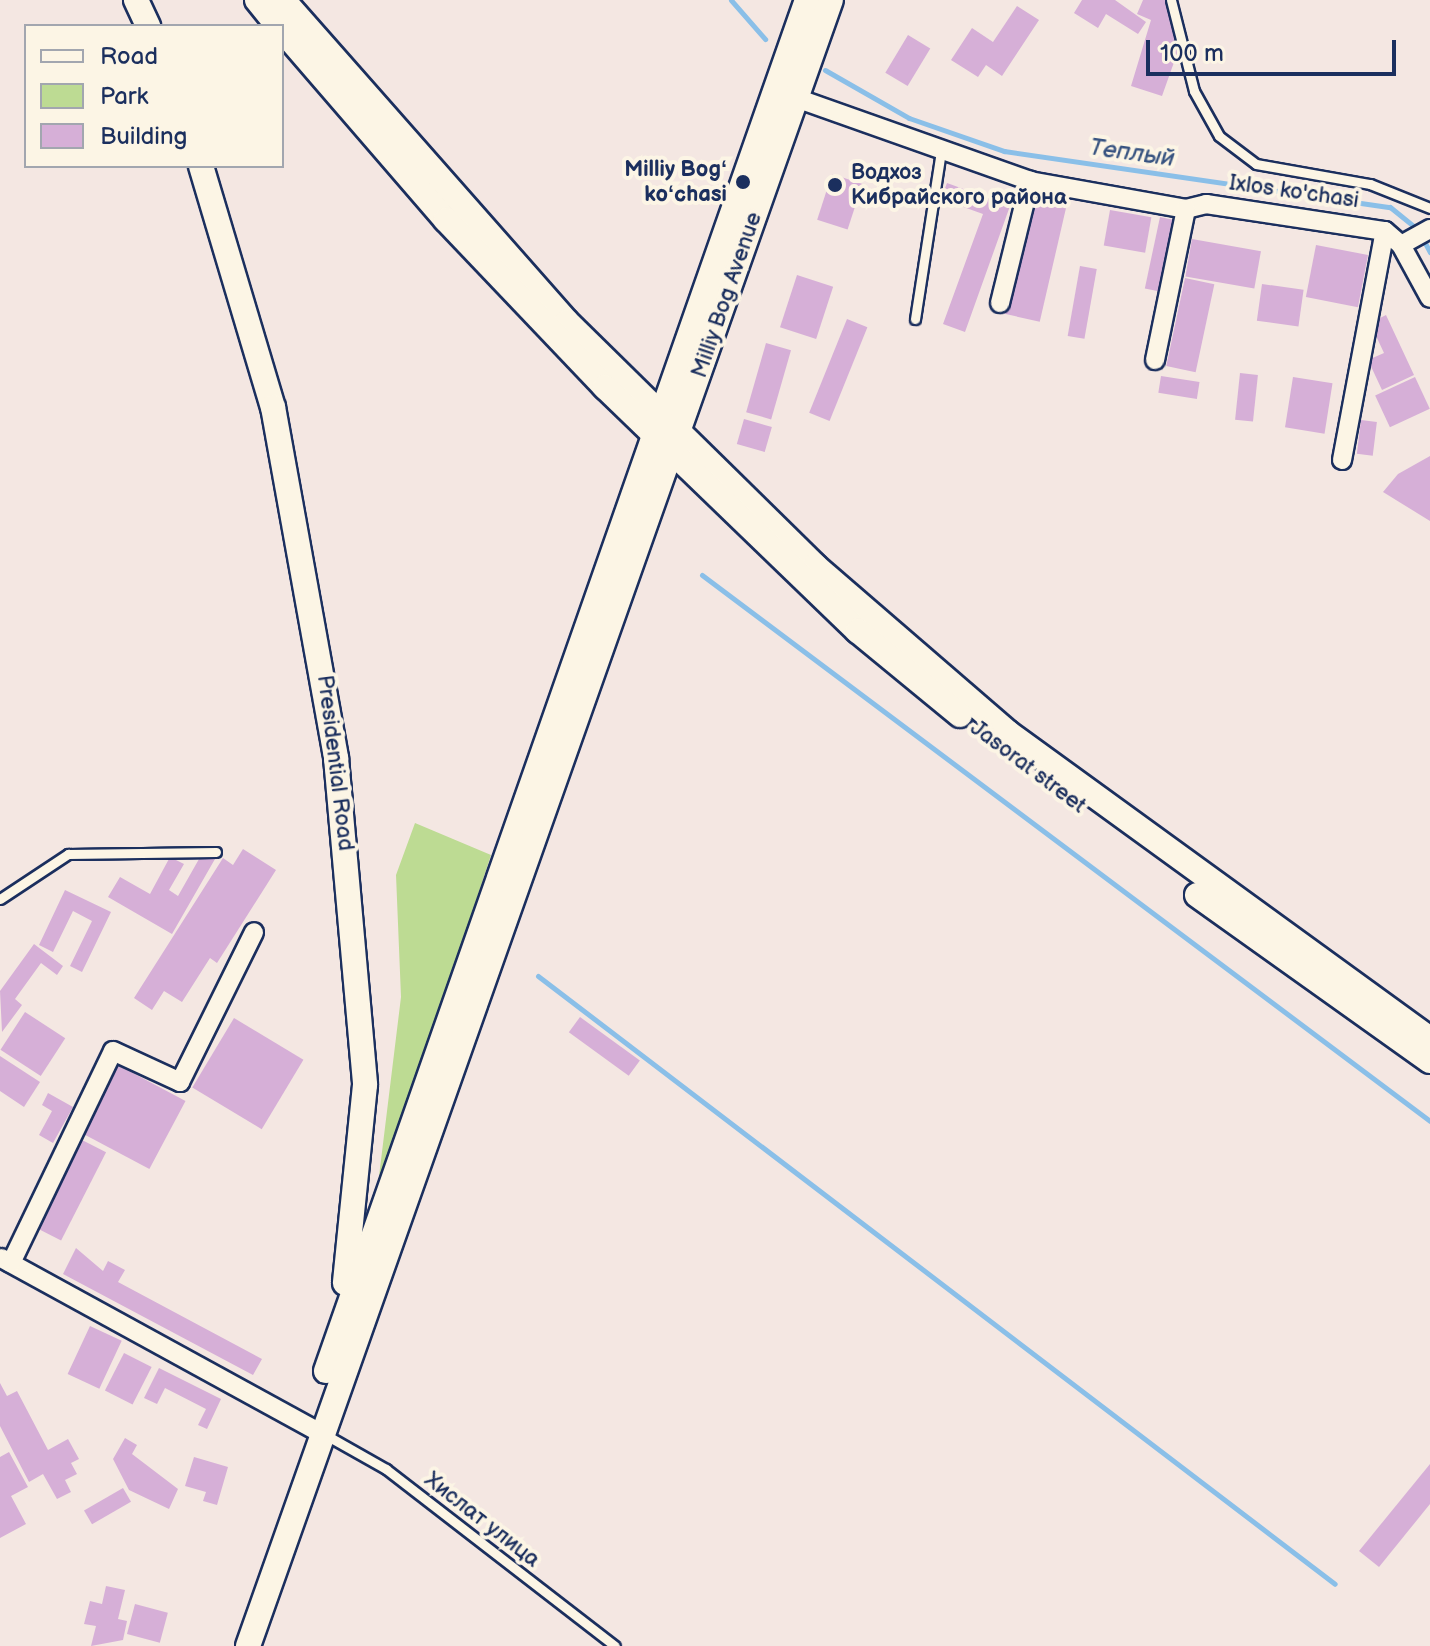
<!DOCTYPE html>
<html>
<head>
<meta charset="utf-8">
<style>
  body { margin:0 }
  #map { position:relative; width:1430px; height:1646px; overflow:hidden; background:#f4e7e2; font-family:"Balsamiq Sans",sans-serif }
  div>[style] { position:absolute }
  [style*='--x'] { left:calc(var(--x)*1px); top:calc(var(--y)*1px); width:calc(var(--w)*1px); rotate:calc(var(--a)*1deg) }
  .green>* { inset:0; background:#bddb93 }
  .stream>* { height:5px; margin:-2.5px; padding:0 2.5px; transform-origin:2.5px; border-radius:2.5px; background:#8abfe8 }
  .building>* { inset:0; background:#d6afd7; transform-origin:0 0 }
  .roads { filter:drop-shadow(2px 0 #1b2f5e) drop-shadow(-2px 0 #1b2f5e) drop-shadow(0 2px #1b2f5e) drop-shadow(0 -2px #1b2f5e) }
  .lane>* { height:9px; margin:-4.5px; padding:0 4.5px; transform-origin:4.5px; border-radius:4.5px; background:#fcf5e5 }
  .street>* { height:18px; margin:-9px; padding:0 9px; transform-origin:9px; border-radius:9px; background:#fcf5e5 }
  .secondary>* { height:24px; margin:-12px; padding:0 12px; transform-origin:12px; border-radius:12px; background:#fcf5e5 }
  .dots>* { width:22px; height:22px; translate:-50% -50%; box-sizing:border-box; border:4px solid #fcf5e5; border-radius:50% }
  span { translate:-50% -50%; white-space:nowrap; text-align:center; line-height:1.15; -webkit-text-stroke:8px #fcf5e5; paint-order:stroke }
  .poi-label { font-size:22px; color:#1b2f5e; font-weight:700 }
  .right { translate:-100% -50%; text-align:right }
  .left { translate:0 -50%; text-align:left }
  .street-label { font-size:22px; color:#1b2f5e }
  .water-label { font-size:24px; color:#375380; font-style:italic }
  .legend { position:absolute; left:24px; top:24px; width:260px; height:144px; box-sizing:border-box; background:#fcf5e5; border:2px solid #a2a6af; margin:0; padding:10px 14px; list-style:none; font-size:24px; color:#1b2f5e }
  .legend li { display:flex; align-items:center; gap:16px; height:40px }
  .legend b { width:40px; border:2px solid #a2a6af }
  .scale { position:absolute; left:1146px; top:40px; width:250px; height:36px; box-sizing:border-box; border:4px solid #1b2f5e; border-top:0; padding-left:10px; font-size:24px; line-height:28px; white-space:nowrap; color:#1b2f5e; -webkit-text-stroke:6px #fcf5e5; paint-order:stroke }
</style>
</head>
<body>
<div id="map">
  <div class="green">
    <i style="clip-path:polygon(415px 823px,491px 855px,375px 1209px,401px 997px,396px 875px)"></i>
  </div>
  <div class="stream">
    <i style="--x:731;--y:0;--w:52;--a:48.9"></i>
    <i style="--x:825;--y:70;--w:97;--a:29.7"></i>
    <i style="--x:909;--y:118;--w:101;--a:19.2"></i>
    <i style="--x:1004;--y:151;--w:390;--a:8.3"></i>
    <i style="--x:1390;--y:207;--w:36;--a:39"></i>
    <i style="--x:1423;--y:239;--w:15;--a:62"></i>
    <i style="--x:702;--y:575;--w:910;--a:36.87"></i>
    <i style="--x:538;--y:976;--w:1002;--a:37.34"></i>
  </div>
  <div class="building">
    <i style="clip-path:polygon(1082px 0,1115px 0,1146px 22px,1138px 34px,1106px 14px,1098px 28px,1074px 13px)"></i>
    <i style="clip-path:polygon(1143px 0,1168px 0,1178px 51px,1162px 96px,1131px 86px,1151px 20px,1137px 14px)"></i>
    <i style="clip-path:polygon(1017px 6px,1039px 20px,1002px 76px,986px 65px,978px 77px,951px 60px,972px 28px,993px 42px)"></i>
    <i style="left:908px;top:35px;width:26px;height:44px;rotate:31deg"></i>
    <i style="left:832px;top:174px;width:32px;height:48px;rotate:18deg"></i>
    <i style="clip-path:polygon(947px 183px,1010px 206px,965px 332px,943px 324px,983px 214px,941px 199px)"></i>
    <i style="left:1033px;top:191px;width:36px;height:126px;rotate:13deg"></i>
    <i style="left:1110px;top:210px;width:42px;height:36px;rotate:10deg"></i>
    <i style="left:1160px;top:217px;width:19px;height:73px;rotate:12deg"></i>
    <i style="left:1192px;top:239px;width:70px;height:38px;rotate:10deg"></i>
    <i style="left:1316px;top:245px;width:53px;height:53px;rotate:11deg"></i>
    <i style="left:1080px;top:266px;width:17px;height:71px;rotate:10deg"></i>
    <i style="left:797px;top:275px;width:38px;height:55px;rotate:18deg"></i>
    <i style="left:1185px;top:278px;width:30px;height:90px;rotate:12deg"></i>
    <i style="left:1262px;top:284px;width:42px;height:37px;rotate:8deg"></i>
    <i style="clip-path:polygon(1386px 315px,1414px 375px,1382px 390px,1368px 360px,1384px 353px,1370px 323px)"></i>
    <i style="left:847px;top:319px;width:22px;height:101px;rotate:22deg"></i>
    <i style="left:766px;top:343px;width:26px;height:72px;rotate:16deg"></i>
    <i style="left:1240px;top:373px;width:18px;height:47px;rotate:6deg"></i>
    <i style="left:1161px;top:376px;width:39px;height:17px;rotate:9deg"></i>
    <i style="left:1293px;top:377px;width:40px;height:51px;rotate:9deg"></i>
    <i style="left:1415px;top:377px;width:35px;height:44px;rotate:65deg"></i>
    <i style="left:744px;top:419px;width:29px;height:26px;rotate:16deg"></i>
    <i style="left:1361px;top:420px;width:16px;height:34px;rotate:7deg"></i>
    <i style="clip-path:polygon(1430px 456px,1430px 521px,1383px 492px,1398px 474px)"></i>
    <i style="clip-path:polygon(243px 849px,276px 870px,217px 963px,210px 958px,182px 1002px,164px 991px,152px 1010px,134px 998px,223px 858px,233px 865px)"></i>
    <i style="clip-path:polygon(203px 852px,215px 859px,172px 934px,108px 897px,120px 877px,150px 894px,170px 857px,184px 864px,169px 890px,178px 896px)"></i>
    <i style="clip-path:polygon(65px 890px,111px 912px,82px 972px,70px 966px,92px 921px,73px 911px,53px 952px,39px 945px)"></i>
    <i style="clip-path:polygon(34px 944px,63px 966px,57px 975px,41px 963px,15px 999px,22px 1005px,2px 1032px,0 991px)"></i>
    <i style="left:25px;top:1012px;width:48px;height:45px;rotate:33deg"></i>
    <i style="left:580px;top:1017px;width:74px;height:19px;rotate:36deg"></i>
    <i style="left:234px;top:1018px;width:81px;height:81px;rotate:31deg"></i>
    <i style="clip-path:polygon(0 1056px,40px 1082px,24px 1107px,0 1091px)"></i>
    <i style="left:114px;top:1063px;width:81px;height:77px;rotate:28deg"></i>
    <i style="clip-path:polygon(48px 1093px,73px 1107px,53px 1143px,39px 1135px,52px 1111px,42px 1105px)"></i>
    <i style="left:82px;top:1140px;width:27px;height:99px;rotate:27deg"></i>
    <i style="clip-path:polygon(76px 1248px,103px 1271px,108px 1261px,125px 1270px,118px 1282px,262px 1359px,253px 1375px,63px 1274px)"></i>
    <i style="left:90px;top:1326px;width:35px;height:53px;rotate:25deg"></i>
    <i style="left:124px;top:1353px;width:31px;height:42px;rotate:27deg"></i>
    <i style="clip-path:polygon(159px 1368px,221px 1399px,207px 1429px,198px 1425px,206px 1409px,165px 1388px,157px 1404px,144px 1398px)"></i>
    <i style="clip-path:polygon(0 1383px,7px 1396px,17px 1391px,48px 1450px,68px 1439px,79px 1459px,71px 1463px,77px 1474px,65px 1480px,71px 1492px,57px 1499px,43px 1474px,29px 1482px,0 1426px)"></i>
    <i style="clip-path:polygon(125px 1438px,137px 1445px,132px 1454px,178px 1489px,169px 1509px,129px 1490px,113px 1459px)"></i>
    <i style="clip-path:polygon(9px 1452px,28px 1487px,11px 1496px,26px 1524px,0 1538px,0 1457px)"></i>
    <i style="clip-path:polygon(194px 1457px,228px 1467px,217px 1505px,203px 1501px,206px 1492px,185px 1486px)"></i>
    <i style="clip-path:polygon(1430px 1464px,1430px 1504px,1379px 1567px,1359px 1551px)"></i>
    <i style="left:123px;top:1488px;width:16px;height:45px;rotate:60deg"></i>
    <i style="clip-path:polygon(106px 1586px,125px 1590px,118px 1619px,127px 1621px,123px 1640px,91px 1646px,96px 1626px,84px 1624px,90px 1601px,102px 1604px)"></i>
    <i style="left:135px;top:1604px;width:34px;height:31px;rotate:15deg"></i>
  </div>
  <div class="roads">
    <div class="lane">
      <i style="--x:1171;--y:0;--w:94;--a:75.8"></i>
      <i style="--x:1194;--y:91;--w:51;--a:60.9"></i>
      <i style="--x:1219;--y:136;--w:46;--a:37.1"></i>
      <i style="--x:1256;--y:164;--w:116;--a:10"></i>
      <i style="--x:1370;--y:184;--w:65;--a:21.8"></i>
      <i style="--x:915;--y:319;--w:170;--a:-81.2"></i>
      <i style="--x:0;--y:899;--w:82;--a:-33.5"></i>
      <i style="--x:68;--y:854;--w:148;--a:-0.8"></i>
      <i style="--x:324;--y:1434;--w:71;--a:29.4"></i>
      <i style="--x:386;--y:1469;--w:289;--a:37.7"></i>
    </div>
    <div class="street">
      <i style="--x:796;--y:98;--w:248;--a:19.5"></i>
      <i style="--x:1030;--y:181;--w:158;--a:10.2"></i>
      <i style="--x:1186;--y:209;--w:21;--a:-14"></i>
      <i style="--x:1206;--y:204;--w:181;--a:8.6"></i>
      <i style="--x:1385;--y:231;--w:21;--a:41"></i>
      <i style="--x:1401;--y:245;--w:60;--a:61.3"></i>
      <i style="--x:1401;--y:245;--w:33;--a:-29"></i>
      <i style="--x:1000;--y:303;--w:126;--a:-76.2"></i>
      <i style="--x:1155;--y:360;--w:154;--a:-78.4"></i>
      <i style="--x:1342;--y:460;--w:233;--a:-79.4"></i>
      <i style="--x:1;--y:1258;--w:365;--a:28.7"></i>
      <i style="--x:11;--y:1263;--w:235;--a:-64.3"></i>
      <i style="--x:113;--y:1051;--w:74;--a:24.8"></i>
      <i style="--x:180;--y:1082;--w:167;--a:-63.7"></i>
    </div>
    <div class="secondary">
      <i style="--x:136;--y:0;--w:29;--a:65"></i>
      <i style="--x:257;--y:0;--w:33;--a:51"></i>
      <i style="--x:283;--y:0;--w:429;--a:48.6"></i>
      <i style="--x:567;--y:322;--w:348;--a:44.5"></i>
      <i style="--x:815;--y:566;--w:254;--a:40.8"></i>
      <i style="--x:1007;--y:732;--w:523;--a:35.97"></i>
      <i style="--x:282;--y:30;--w:251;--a:49.2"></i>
      <i style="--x:446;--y:220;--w:231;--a:46.4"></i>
      <i style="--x:605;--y:387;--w:351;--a:44"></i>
      <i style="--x:858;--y:631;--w:132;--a:39.5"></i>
      <i style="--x:201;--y:166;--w:252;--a:73.4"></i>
      <i style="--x:273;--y:407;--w:357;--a:79.8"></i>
      <i style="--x:336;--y:758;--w:328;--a:84.9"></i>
      <i style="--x:365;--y:1085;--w:199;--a:95.8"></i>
      <i style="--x:1197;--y:895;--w:286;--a:35.5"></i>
      <i style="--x:326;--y:1371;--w:1453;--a:-70.67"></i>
      <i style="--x:248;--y:1646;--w:1746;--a:-70.5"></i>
    </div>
  </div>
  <div class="dots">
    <i style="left:743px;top:182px;background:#1b2f5e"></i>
    <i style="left:835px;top:185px;background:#1b2f5e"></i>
  </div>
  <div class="poi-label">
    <span class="right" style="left:727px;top:182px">Milliy Bogʻ<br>koʻchasi</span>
    <span class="left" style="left:851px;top:185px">Водхоз<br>Кибрайского района</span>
  </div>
  <div class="street-label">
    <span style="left:1294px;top:192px;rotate:8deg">Ixlos ko'chasi</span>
    <span style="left:727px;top:295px;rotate:-71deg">Milliy Bog Avenue</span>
    <span style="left:335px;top:763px;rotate:83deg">Presidential Road</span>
    <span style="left:1028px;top:767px;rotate:37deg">Jasorat street</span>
    <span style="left:482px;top:1520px;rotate:38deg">Хислат улица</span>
  </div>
  <div class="water-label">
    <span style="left:1132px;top:153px;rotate:8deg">Теплый</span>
  </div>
  <ul class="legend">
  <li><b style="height:10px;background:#fcf5e5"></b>Road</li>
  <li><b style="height:22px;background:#bddb93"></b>Park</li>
  <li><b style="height:22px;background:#d6afd7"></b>Building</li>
  </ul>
  <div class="scale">100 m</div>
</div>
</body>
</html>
